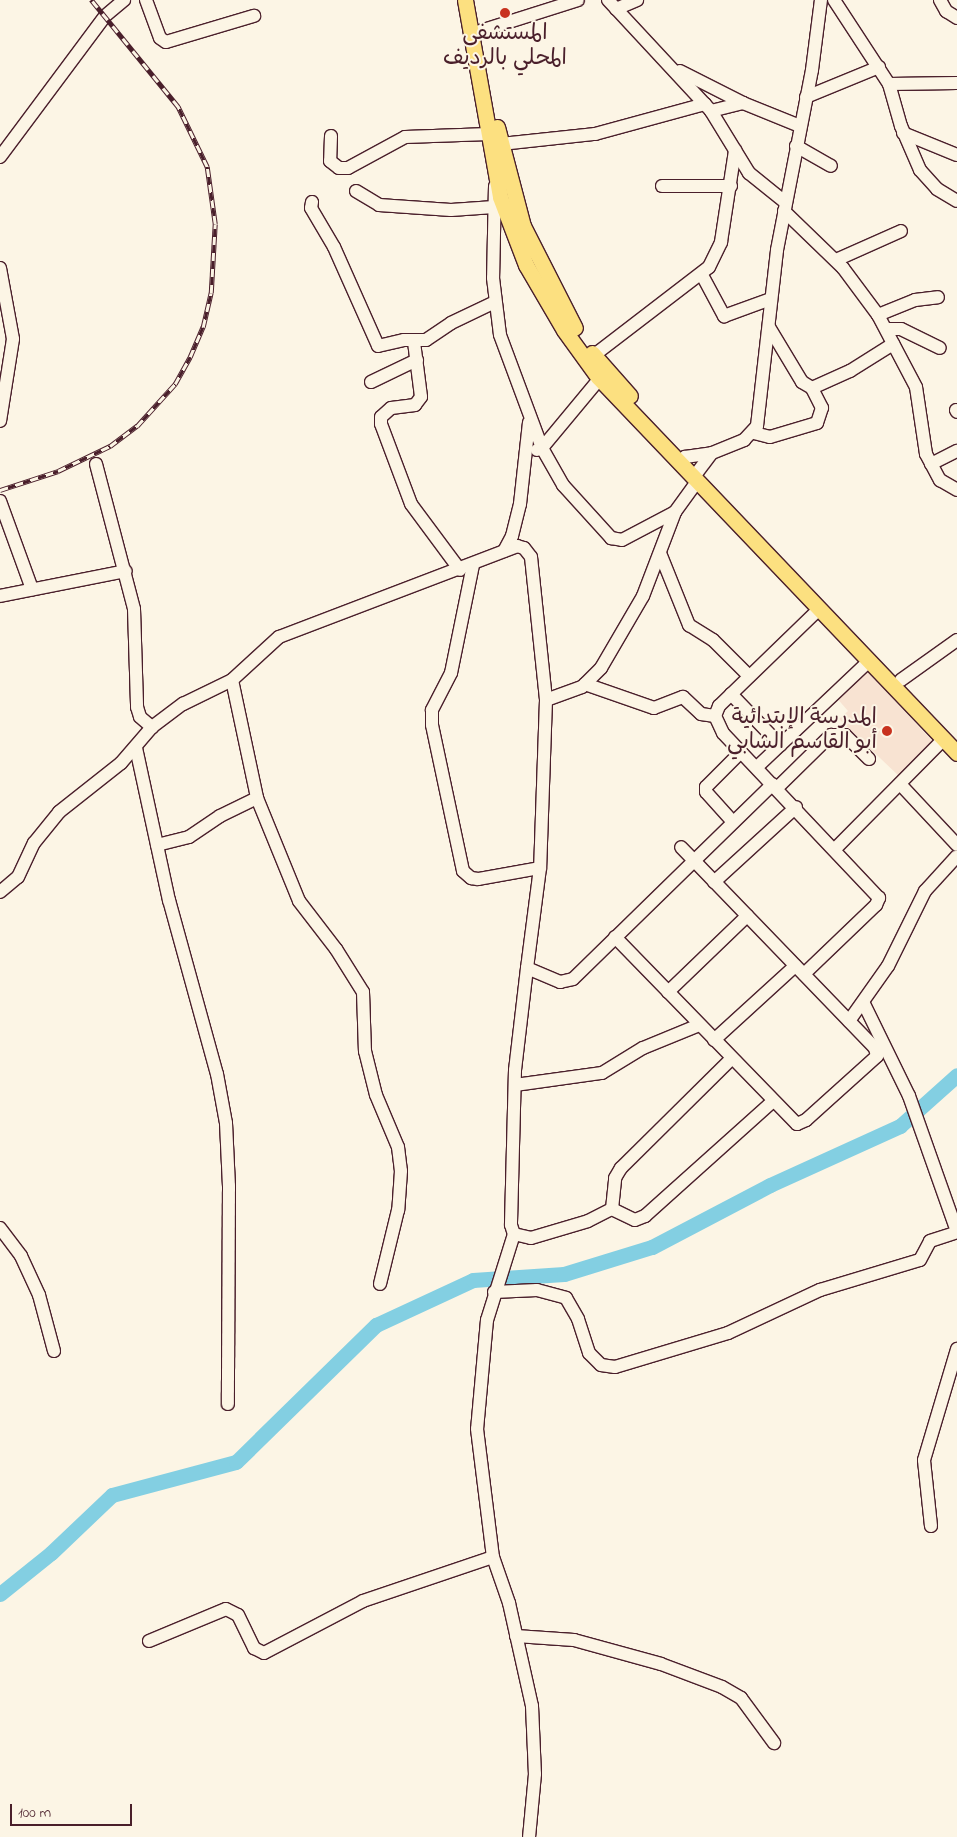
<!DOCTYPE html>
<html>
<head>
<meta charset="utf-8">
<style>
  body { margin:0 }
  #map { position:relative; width:957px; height:1837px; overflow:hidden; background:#fcf5e5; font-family:"Indie Flower","Playpen Sans Arabic",sans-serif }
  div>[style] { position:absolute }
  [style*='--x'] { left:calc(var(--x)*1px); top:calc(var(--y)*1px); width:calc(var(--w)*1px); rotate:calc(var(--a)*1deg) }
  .built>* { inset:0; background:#f8e3d2 }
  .river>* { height:15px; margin:-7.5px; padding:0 7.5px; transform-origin:7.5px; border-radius:7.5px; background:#83cfe2 }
  .roads { filter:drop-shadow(1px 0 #4a1f2b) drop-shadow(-1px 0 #4a1f2b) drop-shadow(0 1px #4a1f2b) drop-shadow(0 -1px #4a1f2b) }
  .minor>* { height:12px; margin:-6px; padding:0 6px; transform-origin:6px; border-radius:6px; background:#fcf5e5 }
  .major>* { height:15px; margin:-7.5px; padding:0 7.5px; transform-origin:7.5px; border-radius:7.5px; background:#fce080 }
  .rail>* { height:4.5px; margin-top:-2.25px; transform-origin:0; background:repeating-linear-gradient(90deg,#fcf5e5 0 8px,#4a1f2b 0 16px); box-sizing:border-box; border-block:1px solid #4a1f2b }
  .dots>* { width:14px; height:14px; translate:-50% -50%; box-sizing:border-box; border:2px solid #fcf5e5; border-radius:50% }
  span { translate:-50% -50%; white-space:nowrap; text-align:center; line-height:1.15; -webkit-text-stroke:4px #fcf5e5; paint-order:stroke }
  .poi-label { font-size:22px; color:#4a1f2b }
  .right { translate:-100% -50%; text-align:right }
  .scale { position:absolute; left:10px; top:1804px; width:122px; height:22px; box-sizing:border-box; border:2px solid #4a1f2b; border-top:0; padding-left:6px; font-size:15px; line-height:18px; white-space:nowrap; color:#4a1f2b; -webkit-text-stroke:4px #fcf5e5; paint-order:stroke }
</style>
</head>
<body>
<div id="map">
  <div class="built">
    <i style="clip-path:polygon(864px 668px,934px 743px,901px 778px,839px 719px,848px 711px,835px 696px)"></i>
  </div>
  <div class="river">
    <i style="--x:0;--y:1594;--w:65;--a:-38.8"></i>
    <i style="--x:51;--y:1553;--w:84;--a:-43.6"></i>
    <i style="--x:112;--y:1495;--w:128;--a:-14.9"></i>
    <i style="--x:236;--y:1462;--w:196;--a:-44.4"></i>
    <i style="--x:376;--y:1325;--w:107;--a:-24.9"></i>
    <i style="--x:473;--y:1280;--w:91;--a:-3.8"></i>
    <i style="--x:564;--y:1274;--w:92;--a:-17.1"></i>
    <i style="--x:652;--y:1247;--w:133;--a:-27.7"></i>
    <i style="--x:770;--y:1185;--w:143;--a:-24.4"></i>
    <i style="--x:900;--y:1126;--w:76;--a:-41.8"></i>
  </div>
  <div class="roads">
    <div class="minor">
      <i style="--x:146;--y:0;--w:40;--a:69.8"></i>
      <i style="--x:160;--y:38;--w:7;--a:34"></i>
      <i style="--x:166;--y:42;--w:92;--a:-16.5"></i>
      <i style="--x:608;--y:0;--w:151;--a:47.1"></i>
      <i style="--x:711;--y:111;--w:73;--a:58.5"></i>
      <i style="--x:749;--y:173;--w:46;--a:38.9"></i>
      <i style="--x:834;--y:0;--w:100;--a:56.8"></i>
      <i style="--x:889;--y:84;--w:44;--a:74.1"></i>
      <i style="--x:901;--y:126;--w:48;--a:66.6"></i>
      <i style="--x:920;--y:170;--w:25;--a:48"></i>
      <i style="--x:937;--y:189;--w:23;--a:31"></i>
      <i style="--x:940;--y:0;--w:13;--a:61"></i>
      <i style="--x:946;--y:11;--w:13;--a:32"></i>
      <i style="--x:616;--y:9;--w:23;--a:-23"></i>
      <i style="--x:471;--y:34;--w:112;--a:-17.6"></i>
      <i style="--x:680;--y:71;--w:71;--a:26.9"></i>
      <i style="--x:743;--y:103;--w:61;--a:22"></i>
      <i style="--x:889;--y:84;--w:68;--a:-0.8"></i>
      <i style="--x:806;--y:97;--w:79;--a:-22.3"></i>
      <i style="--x:711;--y:111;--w:33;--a:-14"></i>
      <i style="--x:903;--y:133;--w:58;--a:22.2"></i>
      <i style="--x:331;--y:136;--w:25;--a:92"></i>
      <i style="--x:330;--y:161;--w:11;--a:38"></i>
      <i style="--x:339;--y:168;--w:9;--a:0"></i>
      <i style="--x:348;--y:168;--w:65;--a:-28.5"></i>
      <i style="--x:405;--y:137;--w:84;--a:-2"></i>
      <i style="--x:501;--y:144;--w:95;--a:-6.1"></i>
      <i style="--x:595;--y:134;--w:114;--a:-15.3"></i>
      <i style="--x:796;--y:146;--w:40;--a:29.7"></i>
      <i style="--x:0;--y:157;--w:176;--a:-53.3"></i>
      <i style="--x:105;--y:16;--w:25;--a:-40"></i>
      <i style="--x:495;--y:186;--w:92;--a:91.2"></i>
      <i style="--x:493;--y:278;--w:57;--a:83"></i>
      <i style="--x:500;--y:335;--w:121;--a:69.6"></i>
      <i style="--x:542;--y:448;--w:43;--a:60.4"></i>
      <i style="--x:563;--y:485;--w:72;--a:47.8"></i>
      <i style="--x:611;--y:538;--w:11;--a:10"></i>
      <i style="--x:622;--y:540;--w:60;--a:-27.8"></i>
      <i style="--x:662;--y:186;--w:69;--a:0"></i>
      <i style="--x:356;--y:191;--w:27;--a:31"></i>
      <i style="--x:379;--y:205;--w:72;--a:4"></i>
      <i style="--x:451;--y:210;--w:43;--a:-4"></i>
      <i style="--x:312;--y:202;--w:6;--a:99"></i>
      <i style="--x:311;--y:208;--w:45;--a:59.5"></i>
      <i style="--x:334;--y:247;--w:108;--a:66"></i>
      <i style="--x:378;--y:346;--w:27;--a:-13"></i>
      <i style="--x:404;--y:340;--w:22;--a:0"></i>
      <i style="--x:426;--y:340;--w:30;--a:-34"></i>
      <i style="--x:451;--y:323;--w:49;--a:-25.5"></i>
      <i style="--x:784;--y:211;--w:82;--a:44"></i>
      <i style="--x:843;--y:268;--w:59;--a:53.3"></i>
      <i style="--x:878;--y:315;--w:81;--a:62.2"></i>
      <i style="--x:916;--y:387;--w:68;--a:81.5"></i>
      <i style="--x:926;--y:454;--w:30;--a:62"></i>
      <i style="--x:940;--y:480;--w:20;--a:30"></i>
      <i style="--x:836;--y:260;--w:71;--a:-24"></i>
      <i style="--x:0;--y:268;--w:72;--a:79.6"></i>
      <i style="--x:13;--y:339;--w:83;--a:99"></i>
      <i style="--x:702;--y:275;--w:47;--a:61.8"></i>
      <i style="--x:724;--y:316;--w:50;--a:-19.9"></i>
      <i style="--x:878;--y:315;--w:40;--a:-22"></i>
      <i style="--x:915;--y:300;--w:23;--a:-7"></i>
      <i style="--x:769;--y:327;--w:64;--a:59"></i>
      <i style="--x:802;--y:382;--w:12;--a:31"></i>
      <i style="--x:812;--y:388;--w:42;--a:-24.1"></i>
      <i style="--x:850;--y:371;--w:51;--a:-32.1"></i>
      <i style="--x:886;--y:329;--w:15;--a:0"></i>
      <i style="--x:901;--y:329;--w:43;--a:26"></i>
      <i style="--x:414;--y:342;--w:55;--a:82.7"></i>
      <i style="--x:421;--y:397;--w:10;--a:127"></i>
      <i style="--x:415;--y:405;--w:24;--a:173"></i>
      <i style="--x:391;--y:408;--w:13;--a:138"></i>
      <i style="--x:381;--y:417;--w:7;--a:90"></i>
      <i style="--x:381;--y:424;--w:85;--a:69.4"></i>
      <i style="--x:411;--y:504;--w:82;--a:53.4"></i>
      <i style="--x:593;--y:356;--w:146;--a:-37.5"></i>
      <i style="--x:709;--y:267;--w:28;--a:-64"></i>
      <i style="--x:721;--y:242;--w:93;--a:-81.3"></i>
      <i style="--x:371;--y:382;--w:51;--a:-25.6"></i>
      <i style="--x:956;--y:410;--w:2;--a:63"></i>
      <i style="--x:754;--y:433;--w:16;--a:14"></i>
      <i style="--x:770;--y:437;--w:49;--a:-16.6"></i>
      <i style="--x:817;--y:423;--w:16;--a:-72"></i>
      <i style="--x:822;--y:408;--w:22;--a:-117"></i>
      <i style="--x:537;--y:450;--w:5;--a:-22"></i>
      <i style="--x:542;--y:448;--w:99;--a:-50.3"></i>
      <i style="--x:679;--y:462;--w:8;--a:-40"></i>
      <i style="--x:685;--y:457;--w:27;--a:-8"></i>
      <i style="--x:712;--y:453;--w:35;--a:-22"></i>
      <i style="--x:744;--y:440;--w:19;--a:-47"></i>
      <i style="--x:757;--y:426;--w:177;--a:-83.5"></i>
      <i style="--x:777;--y:250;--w:183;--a:-79"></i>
      <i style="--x:812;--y:70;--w:71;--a:-82.7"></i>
      <i style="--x:96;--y:464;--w:150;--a:75.3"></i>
      <i style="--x:134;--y:609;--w:98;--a:88.2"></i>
      <i style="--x:137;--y:707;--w:10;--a:73"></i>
      <i style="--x:140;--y:717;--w:16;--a:40"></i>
      <i style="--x:931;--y:464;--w:29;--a:-27"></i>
      <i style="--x:693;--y:478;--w:31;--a:-53"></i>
      <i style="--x:0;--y:501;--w:94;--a:70"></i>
      <i style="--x:504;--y:551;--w:17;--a:-62"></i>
      <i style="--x:512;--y:536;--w:33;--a:-76"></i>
      <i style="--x:520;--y:504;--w:82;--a:-83.7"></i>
      <i style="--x:660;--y:553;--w:78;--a:68.1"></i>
      <i style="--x:689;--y:625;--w:28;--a:32"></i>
      <i style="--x:713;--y:640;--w:51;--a:45"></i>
      <i style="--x:473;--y:565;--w:110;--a:101.5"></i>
      <i style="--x:451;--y:673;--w:42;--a:117.2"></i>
      <i style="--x:432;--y:710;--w:15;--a:90"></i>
      <i style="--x:432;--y:725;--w:149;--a:78"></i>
      <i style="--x:463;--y:871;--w:11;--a:41"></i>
      <i style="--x:471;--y:878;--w:7;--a:8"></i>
      <i style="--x:478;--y:879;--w:63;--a:-10.1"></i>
      <i style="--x:0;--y:596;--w:128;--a:-11.2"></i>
      <i style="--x:232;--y:680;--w:121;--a:78"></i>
      <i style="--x:257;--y:798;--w:111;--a:67.8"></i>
      <i style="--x:299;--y:901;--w:61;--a:52.4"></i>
      <i style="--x:336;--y:949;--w:51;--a:57.9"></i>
      <i style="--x:363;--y:992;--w:59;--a:88.1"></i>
      <i style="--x:365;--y:1051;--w:45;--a:76"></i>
      <i style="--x:376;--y:1095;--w:56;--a:67.1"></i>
      <i style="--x:398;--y:1147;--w:24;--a:83"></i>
      <i style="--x:401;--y:1171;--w:39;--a:94"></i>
      <i style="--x:398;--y:1210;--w:76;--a:103.7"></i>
      <i style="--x:901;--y:680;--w:69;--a:-35.5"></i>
      <i style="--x:585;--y:684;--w:73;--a:19.2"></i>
      <i style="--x:654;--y:708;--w:31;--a:-21"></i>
      <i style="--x:683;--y:697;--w:25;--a:43"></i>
      <i style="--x:701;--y:714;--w:14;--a:8"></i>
      <i style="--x:731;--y:694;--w:71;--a:46.1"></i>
      <i style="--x:546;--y:700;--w:38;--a:-20"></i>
      <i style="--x:582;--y:687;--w:27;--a:-45"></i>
      <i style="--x:601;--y:668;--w:83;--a:-59.7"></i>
      <i style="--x:643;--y:596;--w:90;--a:-69.1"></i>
      <i style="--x:675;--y:512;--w:37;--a:-54"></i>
      <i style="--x:136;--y:748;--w:156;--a:77.8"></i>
      <i style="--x:169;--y:900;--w:180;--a:74.6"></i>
      <i style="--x:217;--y:1074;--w:50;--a:79.6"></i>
      <i style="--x:226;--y:1123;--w:63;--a:87.3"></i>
      <i style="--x:229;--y:1186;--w:218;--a:90.3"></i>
      <i style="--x:757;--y:767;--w:154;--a:-43.4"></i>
      <i style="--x:900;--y:784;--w:83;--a:46.9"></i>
      <i style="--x:777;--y:788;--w:76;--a:-44.5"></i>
      <i style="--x:831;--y:735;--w:14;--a:0"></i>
      <i style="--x:845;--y:735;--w:34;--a:45"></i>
      <i style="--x:733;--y:822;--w:40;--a:-132"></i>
      <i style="--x:706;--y:792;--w:5;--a:-90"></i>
      <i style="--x:706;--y:787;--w:49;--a:-45"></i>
      <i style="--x:157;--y:845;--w:33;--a:-14"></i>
      <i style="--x:189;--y:837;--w:37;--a:-34"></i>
      <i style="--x:220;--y:816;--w:41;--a:-25.9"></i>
      <i style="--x:835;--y:849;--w:155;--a:-45.3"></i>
      <i style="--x:714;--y:882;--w:111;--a:-42.4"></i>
      <i style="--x:0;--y:892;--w:23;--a:-40"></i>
      <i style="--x:18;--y:877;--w:38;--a:-65"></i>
      <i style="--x:34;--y:843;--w:40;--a:-51"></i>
      <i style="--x:59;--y:812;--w:79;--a:-38.3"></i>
      <i style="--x:121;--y:763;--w:48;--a:-49.3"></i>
      <i style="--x:152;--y:727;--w:39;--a:-37"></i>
      <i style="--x:183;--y:704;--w:55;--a:-26.1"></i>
      <i style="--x:232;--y:680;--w:64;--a:-42.5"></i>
      <i style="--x:279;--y:637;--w:255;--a:-20.9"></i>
      <i style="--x:517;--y:546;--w:7;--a:16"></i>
      <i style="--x:524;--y:548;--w:11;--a:52"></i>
      <i style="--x:531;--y:557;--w:144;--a:84"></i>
      <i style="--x:546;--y:700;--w:168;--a:92"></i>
      <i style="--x:540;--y:868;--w:101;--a:97.4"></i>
      <i style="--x:527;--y:968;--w:36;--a:23"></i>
      <i style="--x:560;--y:982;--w:13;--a:-13"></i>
      <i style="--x:573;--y:979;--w:279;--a:-44.3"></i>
      <i style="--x:615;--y:937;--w:261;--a:45.8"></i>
      <i style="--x:797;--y:1124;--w:10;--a:-24"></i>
      <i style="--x:806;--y:1120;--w:96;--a:-42"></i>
      <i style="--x:877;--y:1056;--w:8;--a:-104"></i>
      <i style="--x:875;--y:1048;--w:279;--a:-134"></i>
      <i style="--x:527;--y:968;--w:103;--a:96.7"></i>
      <i style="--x:515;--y:1070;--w:155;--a:91.5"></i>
      <i style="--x:511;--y:1225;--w:9;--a:72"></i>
      <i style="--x:514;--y:1234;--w:90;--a:107.4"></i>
      <i style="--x:487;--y:1320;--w:109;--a:95.2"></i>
      <i style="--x:477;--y:1429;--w:129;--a:82.9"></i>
      <i style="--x:493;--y:1557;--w:49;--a:70.8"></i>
      <i style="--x:509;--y:1603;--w:106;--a:77.4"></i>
      <i style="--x:532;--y:1706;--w:68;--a:87.5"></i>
      <i style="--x:535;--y:1774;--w:63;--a:95.4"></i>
      <i style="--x:804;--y:974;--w:100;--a:-43.8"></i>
      <i style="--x:876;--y:905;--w:8;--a:-67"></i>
      <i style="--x:879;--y:898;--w:227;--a:-133.4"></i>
      <i style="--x:723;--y:733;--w:19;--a:-115"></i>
      <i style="--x:715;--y:716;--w:11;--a:-68"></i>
      <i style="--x:719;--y:706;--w:139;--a:-44.1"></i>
      <i style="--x:668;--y:992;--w:110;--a:-43.9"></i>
      <i style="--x:864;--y:1004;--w:102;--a:63.9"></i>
      <i style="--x:909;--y:1096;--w:141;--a:70.5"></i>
      <i style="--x:849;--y:1021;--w:67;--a:-54.7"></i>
      <i style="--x:888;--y:966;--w:84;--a:-63.7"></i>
      <i style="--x:925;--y:891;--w:47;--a:-47.6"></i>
      <i style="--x:714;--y:1040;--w:110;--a:-42.4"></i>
      <i style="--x:515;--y:1085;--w:88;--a:-7.9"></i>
      <i style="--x:602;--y:1073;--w:48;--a:-31.4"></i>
      <i style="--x:643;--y:1048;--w:61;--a:-22.3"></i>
      <i style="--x:612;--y:1209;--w:25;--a:26"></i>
      <i style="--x:635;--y:1220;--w:11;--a:-22"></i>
      <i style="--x:645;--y:1216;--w:172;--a:-41.9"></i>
      <i style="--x:0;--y:1228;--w:35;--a:53"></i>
      <i style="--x:21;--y:1256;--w:43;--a:65.2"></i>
      <i style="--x:39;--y:1295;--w:58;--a:75"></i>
      <i style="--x:514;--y:1234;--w:17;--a:13"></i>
      <i style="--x:531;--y:1238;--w:59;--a:-16.6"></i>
      <i style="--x:588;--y:1221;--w:27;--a:-27"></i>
      <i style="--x:612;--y:1209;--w:31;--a:-84"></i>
      <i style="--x:615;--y:1178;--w:12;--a:-59"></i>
      <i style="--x:621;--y:1168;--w:155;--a:-44.7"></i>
      <i style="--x:494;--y:1292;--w:43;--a:-2.7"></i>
      <i style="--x:537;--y:1290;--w:30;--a:15"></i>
      <i style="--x:566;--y:1298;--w:24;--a:60"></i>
      <i style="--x:578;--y:1319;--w:36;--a:72"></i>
      <i style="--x:589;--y:1353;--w:17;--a:45"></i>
      <i style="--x:601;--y:1365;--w:14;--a:8"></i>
      <i style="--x:615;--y:1367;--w:118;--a:-16.7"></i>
      <i style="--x:728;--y:1333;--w:102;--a:-25.1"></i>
      <i style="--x:820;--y:1290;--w:104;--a:-16.7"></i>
      <i style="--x:920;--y:1260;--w:21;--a:-62"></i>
      <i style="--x:930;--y:1241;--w:28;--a:-18"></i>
      <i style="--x:931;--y:1526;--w:66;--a:-96.1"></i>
      <i style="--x:924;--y:1460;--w:116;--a:-73.4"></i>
      <i style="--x:516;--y:1636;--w:58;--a:3.9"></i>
      <i style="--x:574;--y:1640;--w:90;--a:15.4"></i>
      <i style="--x:661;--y:1664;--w:65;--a:20.7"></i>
      <i style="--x:722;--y:1687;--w:22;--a:30"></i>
      <i style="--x:741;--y:1698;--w:56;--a:53.7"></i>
      <i style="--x:149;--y:1641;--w:83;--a:-22.6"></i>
      <i style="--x:226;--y:1609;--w:13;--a:27"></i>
      <i style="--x:238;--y:1615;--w:37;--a:64"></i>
      <i style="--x:254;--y:1648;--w:11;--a:27"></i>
      <i style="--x:264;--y:1653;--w:112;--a:-27.7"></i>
      <i style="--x:363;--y:1601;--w:137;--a:-18.7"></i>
    </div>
    <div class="major">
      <i style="--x:465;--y:0;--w:200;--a:79.9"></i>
      <i style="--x:500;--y:197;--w:73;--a:69.1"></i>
      <i style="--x:526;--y:265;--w:75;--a:59.7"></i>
      <i style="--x:564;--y:330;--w:58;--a:54.1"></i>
      <i style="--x:598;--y:377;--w:520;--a:46.32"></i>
      <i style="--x:497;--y:127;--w:102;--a:75.3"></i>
      <i style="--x:523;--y:226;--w:114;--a:63"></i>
      <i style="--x:592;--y:353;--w:57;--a:48.5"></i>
    </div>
  </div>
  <div class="rail">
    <i style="--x:0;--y:490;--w:61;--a:-18.1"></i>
    <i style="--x:58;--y:471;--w:58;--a:-25.7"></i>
    <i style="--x:110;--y:446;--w:34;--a:-37"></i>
    <i style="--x:137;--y:426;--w:57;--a:-47.9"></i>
    <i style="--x:175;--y:384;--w:31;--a:-61"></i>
    <i style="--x:190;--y:357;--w:33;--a:-67"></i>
    <i style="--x:203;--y:327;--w:35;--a:-77"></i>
    <i style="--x:211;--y:293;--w:69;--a:-86.7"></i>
    <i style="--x:215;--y:224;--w:58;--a:-98"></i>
    <i style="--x:207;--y:167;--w:67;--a:-115.8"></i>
    <i style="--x:178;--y:107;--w:138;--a:-129.1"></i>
  </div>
  <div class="dots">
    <i style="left:505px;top:13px;background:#c8321e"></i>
    <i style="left:887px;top:731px;background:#c8321e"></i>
  </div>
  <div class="poi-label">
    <span style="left:505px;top:47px">المستشفى<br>المحلي بالرديف</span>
    <span class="right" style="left:877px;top:731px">المدرسة الإبتدائية<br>أبو القاسم الشابي</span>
  </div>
  <div class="scale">100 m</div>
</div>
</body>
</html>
